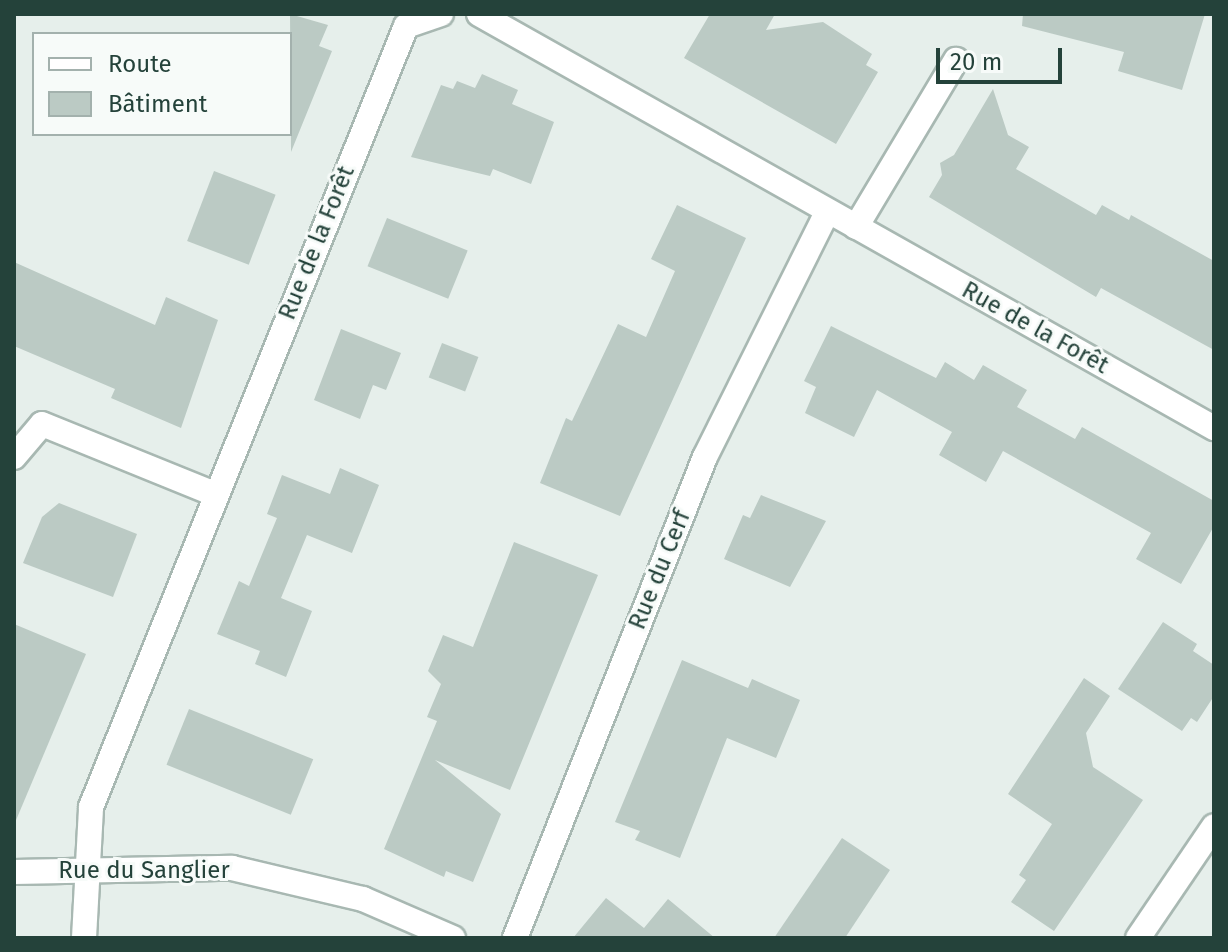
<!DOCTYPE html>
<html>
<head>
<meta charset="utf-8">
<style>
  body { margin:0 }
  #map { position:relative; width:1228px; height:952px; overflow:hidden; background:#e6efeb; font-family:"Fira Sans",sans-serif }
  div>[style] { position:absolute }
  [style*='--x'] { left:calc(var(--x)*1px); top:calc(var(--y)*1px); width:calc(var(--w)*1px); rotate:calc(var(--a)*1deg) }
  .building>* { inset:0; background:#bbcac4; transform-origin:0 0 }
  .roads { filter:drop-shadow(2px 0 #a8b8b2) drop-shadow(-2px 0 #a8b8b2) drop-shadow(0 2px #a8b8b2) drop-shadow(0 -2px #a8b8b2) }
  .street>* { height:24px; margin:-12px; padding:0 12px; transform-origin:12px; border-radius:12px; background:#fff }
  .secondary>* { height:24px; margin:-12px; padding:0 12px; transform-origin:12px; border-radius:12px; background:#fff }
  span { translate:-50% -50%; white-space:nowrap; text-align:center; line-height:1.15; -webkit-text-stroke:6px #f7fbf9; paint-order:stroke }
  .street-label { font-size:24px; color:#24423a }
  .frame { position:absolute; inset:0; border:16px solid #24423a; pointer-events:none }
  .legend { position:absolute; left:32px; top:32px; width:260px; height:104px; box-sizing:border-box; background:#f7fbf9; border:2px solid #a3b1ad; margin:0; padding:10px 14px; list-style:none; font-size:24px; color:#24423a }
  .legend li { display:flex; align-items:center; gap:16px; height:40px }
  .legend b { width:40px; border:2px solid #a3b1ad }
  .scale { position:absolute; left:936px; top:48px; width:126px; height:36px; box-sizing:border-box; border:4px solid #24423a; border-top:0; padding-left:10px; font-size:24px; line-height:28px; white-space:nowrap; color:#24423a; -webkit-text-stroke:6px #f7fbf9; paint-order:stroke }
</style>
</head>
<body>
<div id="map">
  <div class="building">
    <i style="clip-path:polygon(290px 14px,328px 25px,319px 46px,332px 51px,291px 152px)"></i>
    <i style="clip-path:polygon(710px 14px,775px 14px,766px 30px,823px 22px,872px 54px,866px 65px,878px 72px,836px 144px,684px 58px)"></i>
    <i style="clip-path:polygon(1023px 14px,1205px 14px,1182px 90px,1118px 71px,1124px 52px,1022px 26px)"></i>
    <i style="clip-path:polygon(482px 74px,518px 90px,512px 104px,554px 122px,531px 184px,493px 169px,490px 176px,411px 157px,441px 85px,453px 89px,457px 81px,475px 88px)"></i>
    <i style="clip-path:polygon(993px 89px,1008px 135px,1029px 147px,1016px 169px,1096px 215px,1102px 205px,1129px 220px,1131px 215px,1214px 261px,1214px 350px,1101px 288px,1096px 297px,929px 197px,942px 175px,940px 163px,954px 155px)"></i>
    <i style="left:214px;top:171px;width:66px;height:75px;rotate:21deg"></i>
    <i style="clip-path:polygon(677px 205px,746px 238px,620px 516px,540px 483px,566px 418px,572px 421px,618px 324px,646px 337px,675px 271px,651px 259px)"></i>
    <i style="left:387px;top:218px;width:87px;height:52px;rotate:22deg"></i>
    <i style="clip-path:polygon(14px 262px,155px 325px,166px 297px,218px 320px,181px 428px,111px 398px,115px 389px,14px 346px)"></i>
    <i style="clip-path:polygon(831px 326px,936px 378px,945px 362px,974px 380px,983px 365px,1027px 390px,1017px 407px,1075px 439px,1082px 427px,1214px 501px,1214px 526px,1181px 584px,1136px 559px,1151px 533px,1003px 451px,986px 482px,939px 455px,952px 432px,877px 390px,854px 437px,805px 413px,816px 387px,804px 381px)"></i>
    <i style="clip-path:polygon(341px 329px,401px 353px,386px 390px,373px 385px,360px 419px,314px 400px)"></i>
    <i style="left:442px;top:343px;width:39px;height:37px;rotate:21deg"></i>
    <i style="clip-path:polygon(340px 468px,379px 485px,352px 553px,307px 535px,281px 598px,312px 611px,286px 677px,255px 664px,260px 651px,217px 634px,239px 581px,249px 586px,277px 518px,267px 514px,282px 475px,330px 494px)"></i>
    <i style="clip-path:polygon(761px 495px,826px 521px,790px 587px,724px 559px,743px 515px,750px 518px)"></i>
    <i style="clip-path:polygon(59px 503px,137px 534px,113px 597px,23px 563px,42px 517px)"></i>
    <i style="clip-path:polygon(514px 542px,598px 575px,510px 790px,435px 760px,501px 814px,473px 882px,446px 871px,444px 877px,384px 849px,437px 721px,427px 717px,441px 684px,428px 671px,443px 635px,473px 647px)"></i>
    <i style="clip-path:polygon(1163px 622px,1197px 644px,1193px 651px,1214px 665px,1214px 696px,1197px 722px,1191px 718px,1182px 731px,1118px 689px)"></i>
    <i style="clip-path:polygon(14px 624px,86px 654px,14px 825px)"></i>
    <i style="clip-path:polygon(682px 660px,748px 688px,752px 679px,800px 700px,776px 758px,727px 738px,680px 858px,635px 840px,640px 831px,615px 822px)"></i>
    <i style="clip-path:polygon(1084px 678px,1110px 696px,1086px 733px,1093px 767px,1143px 800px,1054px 931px,1011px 902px,1026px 880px,1019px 875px,1052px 824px,1008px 794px)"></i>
    <i style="left:189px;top:709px;width:134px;height:60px;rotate:22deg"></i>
    <i style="clip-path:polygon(842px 838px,890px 870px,845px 938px,774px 938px)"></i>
    <i style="clip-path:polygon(606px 898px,644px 928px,668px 899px,715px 938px,573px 938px)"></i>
  </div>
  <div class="roads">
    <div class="street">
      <i style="--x:479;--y:14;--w:844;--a:29.39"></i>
      <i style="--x:856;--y:227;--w:195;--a:-59.1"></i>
      <i style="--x:14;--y:457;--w:43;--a:-49.7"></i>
      <i style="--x:42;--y:424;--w:186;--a:22.1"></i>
      <i style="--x:14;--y:872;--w:218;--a:-1.1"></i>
      <i style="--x:232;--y:868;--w:135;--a:13.3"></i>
      <i style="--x:363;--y:899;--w:98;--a:23.4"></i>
      <i style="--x:84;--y:938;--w:131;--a:-86.9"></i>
      <i style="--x:91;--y:807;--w:842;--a:-68.03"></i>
      <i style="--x:406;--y:26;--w:37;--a:-19"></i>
      <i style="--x:515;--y:938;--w:517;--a:-68.45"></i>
      <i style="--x:705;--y:457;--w:274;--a:-63.5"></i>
    </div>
    <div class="secondary">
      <i style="--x:1138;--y:938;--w:135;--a:-55.8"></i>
    </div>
  </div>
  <div class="street-label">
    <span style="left:317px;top:243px;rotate:-68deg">Rue de la Forêt</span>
    <span style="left:1035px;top:328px;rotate:29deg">Rue de la Forêt</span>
    <span style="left:660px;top:570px;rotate:-68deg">Rue du Cerf</span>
    <span style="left:144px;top:871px">Rue du Sanglier</span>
  </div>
  <div class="frame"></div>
  <ul class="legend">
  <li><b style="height:10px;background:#fff"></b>Route</li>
  <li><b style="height:22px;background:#bbcac4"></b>Bâtiment</li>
  </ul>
  <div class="scale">20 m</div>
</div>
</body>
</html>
